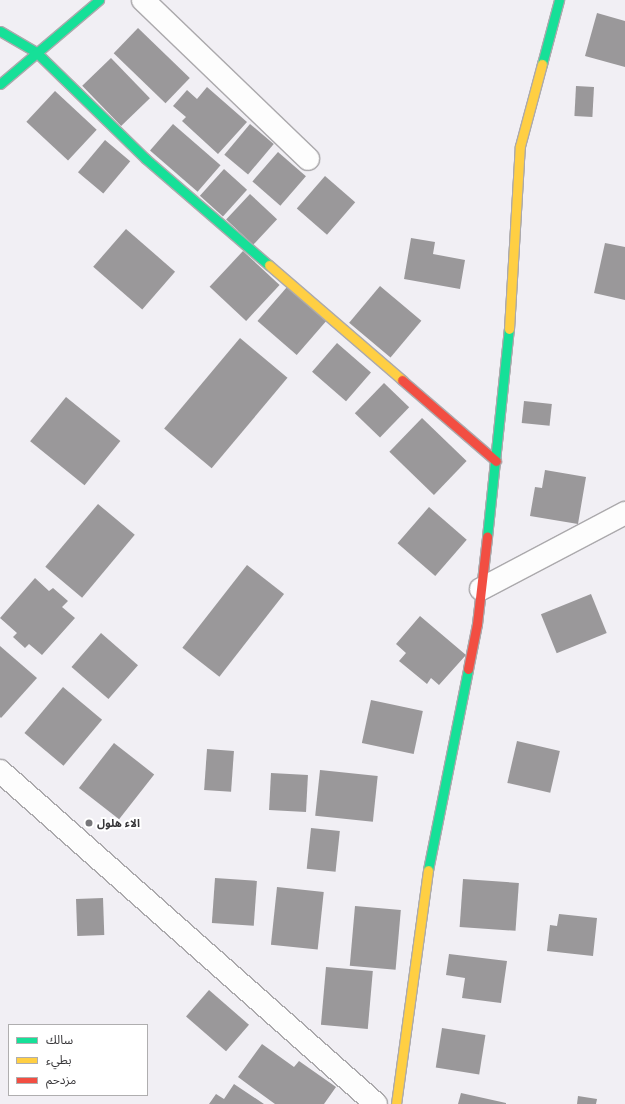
<!DOCTYPE html>
<html>
<head>
<meta charset="utf-8">
<style>
  body { margin:0 }
  #map { position:relative; width:625px; height:1104px; overflow:hidden; background:#f1eff4; font-family:Mulish,"Noto Sans Arabic",sans-serif }
  div>[style] { position:absolute }
  [style*='--x'] { left:calc(var(--x)*1px); top:calc(var(--y)*1px); width:calc(var(--w)*1px); rotate:calc(var(--a)*1deg) }
  .building>* { inset:0; background:#9a989a; transform-origin:0 0 }
  .roads { filter:drop-shadow(1px 0 #aba9ac) drop-shadow(-1px 0 #aba9ac) drop-shadow(0 1px #aba9ac) drop-shadow(0 -1px #aba9ac) }
  .street>* { height:22px; margin:-11px; padding:0 11px; transform-origin:11px; border-radius:11px; background:#fdfdfd }
  .fast>* { height:9px; margin:-4.5px; padding:0 4.5px; transform-origin:4.5px; border-radius:4.5px; background:#16e098 }
  .slow>* { height:9px; margin:-4.5px; padding:0 4.5px; transform-origin:4.5px; border-radius:4.5px; background:#ffcf43 }
  .jam>* { height:9px; margin:-4.5px; padding:0 4.5px; transform-origin:4.5px; border-radius:4.5px; background:#f24e42 }
  .dots>* { width:11px; height:11px; translate:-50% -50%; box-sizing:border-box; border:2px solid #fff; border-radius:50% }
  span { translate:-50% -50%; white-space:nowrap; text-align:center; line-height:1.15; -webkit-text-stroke:4px #fff; paint-order:stroke }
  .poi-label { font-size:11px; color:#363538; font-weight:700 }
  .left { translate:0 -50%; text-align:left }
  .legend { position:absolute; left:8px; top:1024px; width:140px; height:72px; box-sizing:border-box; background:#fff; border:1px solid #afaeaf; margin:0; padding:5px 7px; list-style:none; font-size:12px; color:#363538 }
  .legend li { display:flex; align-items:center; gap:8px; height:20px }
  .legend b { width:20px; border:1px solid #afaeaf }
</style>
</head>
<body>
<div id="map">
  <div class="building">
    <i style="clip-path:polygon(597px 13px,625px 21px,625px 67px,585px 56px)"></i>
    <i style="left:138px;top:28px;width:72px;height:35px;rotate:44deg"></i>
    <i style="left:111px;top:58px;width:56px;height:40px;rotate:46deg"></i>
    <i style="left:576px;top:86px;width:18px;height:30px;rotate:3deg"></i>
    <i style="clip-path:polygon(207px 87px,247px 122px,218px 154px,182px 121px,186px 117px,173px 106px,187px 90px,197px 99px)"></i>
    <i style="left:55px;top:91px;width:57px;height:42px;rotate:43deg"></i>
    <i style="left:173px;top:124px;width:63px;height:35px;rotate:41deg"></i>
    <i style="left:250px;top:124px;width:31px;height:40px;rotate:40deg"></i>
    <i style="left:105px;top:140px;width:33px;height:42px;rotate:40deg"></i>
    <i style="left:278px;top:152px;width:37px;height:39px;rotate:41deg"></i>
    <i style="left:224px;top:169px;width:31px;height:36px;rotate:42deg"></i>
    <i style="left:325px;top:176px;width:40px;height:43px;rotate:41deg"></i>
    <i style="left:250px;top:194px;width:37px;height:35px;rotate:43deg"></i>
    <i style="left:126px;top:229px;width:65px;height:50px;rotate:41deg"></i>
    <i style="clip-path:polygon(411px 238px,435px 242px,433px 254px,465px 260px,460px 289px,404px 279px)"></i>
    <i style="clip-path:polygon(605px 243px,625px 247px,625px 300px,594px 293px)"></i>
    <i style="left:243px;top:251px;width:50px;height:49px;rotate:43deg"></i>
    <i style="left:380px;top:286px;width:54px;height:48px;rotate:40deg"></i>
    <i style="left:287px;top:287px;width:52px;height:45px;rotate:41deg"></i>
    <i style="left:240px;top:338px;width:62px;height:118px;rotate:40deg"></i>
    <i style="left:337px;top:343px;width:45px;height:38px;rotate:41deg"></i>
    <i style="left:384px;top:383px;width:35px;height:42px;rotate:44deg"></i>
    <i style="left:66px;top:397px;width:70px;height:57px;rotate:39deg"></i>
    <i style="left:524px;top:401px;width:28px;height:22px;rotate:6deg"></i>
    <i style="left:422px;top:418px;width:62px;height:47px;rotate:44deg"></i>
    <i style="clip-path:polygon(545px 470px,586px 477px,578px 524px,530px 516px,535px 487px,542px 488px)"></i>
    <i style="left:98px;top:504px;width:48px;height:82px;rotate:40deg"></i>
    <i style="left:429px;top:507px;width:50px;height:48px;rotate:41deg"></i>
    <i style="left:247px;top:565px;width:47px;height:105px;rotate:38deg"></i>
    <i style="clip-path:polygon(35px 578px,49px 591px,53px 588px,68px 601px,62px 607px,75px 618px,42px 655px,29px 644px,25px 648px,13px 637px,17px 633px,0 618px)"></i>
    <i style="left:591px;top:594px;width:42px;height:54px;rotate:68deg"></i>
    <i style="clip-path:polygon(420px 616px,466px 655px,439px 685px,431px 678px,427px 684px,399px 661px,406px 653px,396px 644px)"></i>
    <i style="left:101px;top:633px;width:49px;height:45px;rotate:41deg"></i>
    <i style="clip-path:polygon(0 646px,37px 678px,1px 718px,0 717px)"></i>
    <i style="left:63px;top:687px;width:51px;height:60px;rotate:40deg"></i>
    <i style="left:371px;top:700px;width:53px;height:44px;rotate:12deg"></i>
    <i style="left:517px;top:741px;width:44px;height:43px;rotate:13deg"></i>
    <i style="left:114px;top:743px;width:51px;height:57px;rotate:38deg"></i>
    <i style="left:207px;top:749px;width:27px;height:41px;rotate:4deg"></i>
    <i style="left:320px;top:770px;width:58px;height:46px;rotate:6deg"></i>
    <i style="left:271px;top:773px;width:37px;height:37px;rotate:3deg"></i>
    <i style="left:311px;top:828px;width:29px;height:41px;rotate:6deg"></i>
    <i style="left:215px;top:878px;width:42px;height:45px;rotate:4deg"></i>
    <i style="left:463px;top:879px;width:56px;height:48px;rotate:4deg"></i>
    <i style="left:277px;top:887px;width:47px;height:58px;rotate:6deg"></i>
    <i style="left:103px;top:898px;width:37px;height:27px;rotate:88deg"></i>
    <i style="left:355px;top:906px;width:46px;height:60px;rotate:5deg"></i>
    <i style="clip-path:polygon(559px 914px,597px 918px,593px 956px,547px 951px,550px 925px,557px 926px)"></i>
    <i style="clip-path:polygon(449px 954px,507px 961px,501px 1003px,462px 998px,465px 978px,446px 975px)"></i>
    <i style="left:326px;top:967px;width:47px;height:58px;rotate:5deg"></i>
    <i style="left:209px;top:990px;width:53px;height:35px;rotate:41deg"></i>
    <i style="left:442px;top:1028px;width:44px;height:40px;rotate:9deg"></i>
    <i style="clip-path:polygon(262px 1044px,294px 1067px,299px 1061px,336px 1087px,324px 1104px,275px 1104px,238px 1077px)"></i>
    <i style="clip-path:polygon(234px 1084px,264px 1104px,209px 1104px,216px 1094px,224px 1099px)"></i>
    <i style="clip-path:polygon(461px 1093px,506px 1103px,506px 1104px,458px 1104px)"></i>
    <i style="clip-path:polygon(578px 1096px,597px 1099px,596px 1104px,577px 1104px)"></i>
  </div>
  <div class="roads">
    <div class="street">
      <i style="--x:143;--y:0;--w:229;--a:43.9"></i>
      <i style="--x:481;--y:589;--w:163;--a:-27.8"></i>
      <i style="--x:0;--y:771;--w:502;--a:41.53"></i>
    </div>
    <div class="fast">
      <i style="--x:0;--y:31;--w:42;--a:30.3"></i>
      <i style="--x:36;--y:52;--w:153;--a:44.2"></i>
      <i style="--x:146;--y:159;--w:162;--a:40.8"></i>
      <i style="--x:542;--y:64;--w:66;--a:-75.1"></i>
      <i style="--x:0;--y:84;--w:130;--a:-40.3"></i>
      <i style="--x:487;--y:537;--w:209;--a:-84"></i>
      <i style="--x:428;--y:870;--w:205;--a:-78.7"></i>
    </div>
    <div class="slow">
      <i style="--x:269;--y:265;--w:176;--a:40.8"></i>
      <i style="--x:509;--y:329;--w:183;--a:-86.6"></i>
      <i style="--x:520;--y:146;--w:85;--a:-75"></i>
      <i style="--x:396;--y:1104;--w:236;--a:-82.2"></i>
    </div>
    <div class="jam">
      <i style="--x:402;--y:380;--w:124;--a:40.8"></i>
      <i style="--x:468;--y:669;--w:46;--a:-78.7"></i>
      <i style="--x:477;--y:624;--w:88;--a:-83.4"></i>
    </div>
  </div>
  <div class="dots">
    <i style="left:89px;top:823px;background:#77767a"></i>
  </div>
  <div class="poi-label">
    <span class="left" style="left:97px;top:823px">الاء هلول</span>
  </div>
  <ul class="legend">
  <li><b style="height:5px;background:#16e098"></b>سالك</li>
  <li><b style="height:5px;background:#ffcf43"></b>بطيء</li>
  <li><b style="height:5px;background:#f24e42"></b>مزدحم</li>
  </ul>
</div>
</body>
</html>
